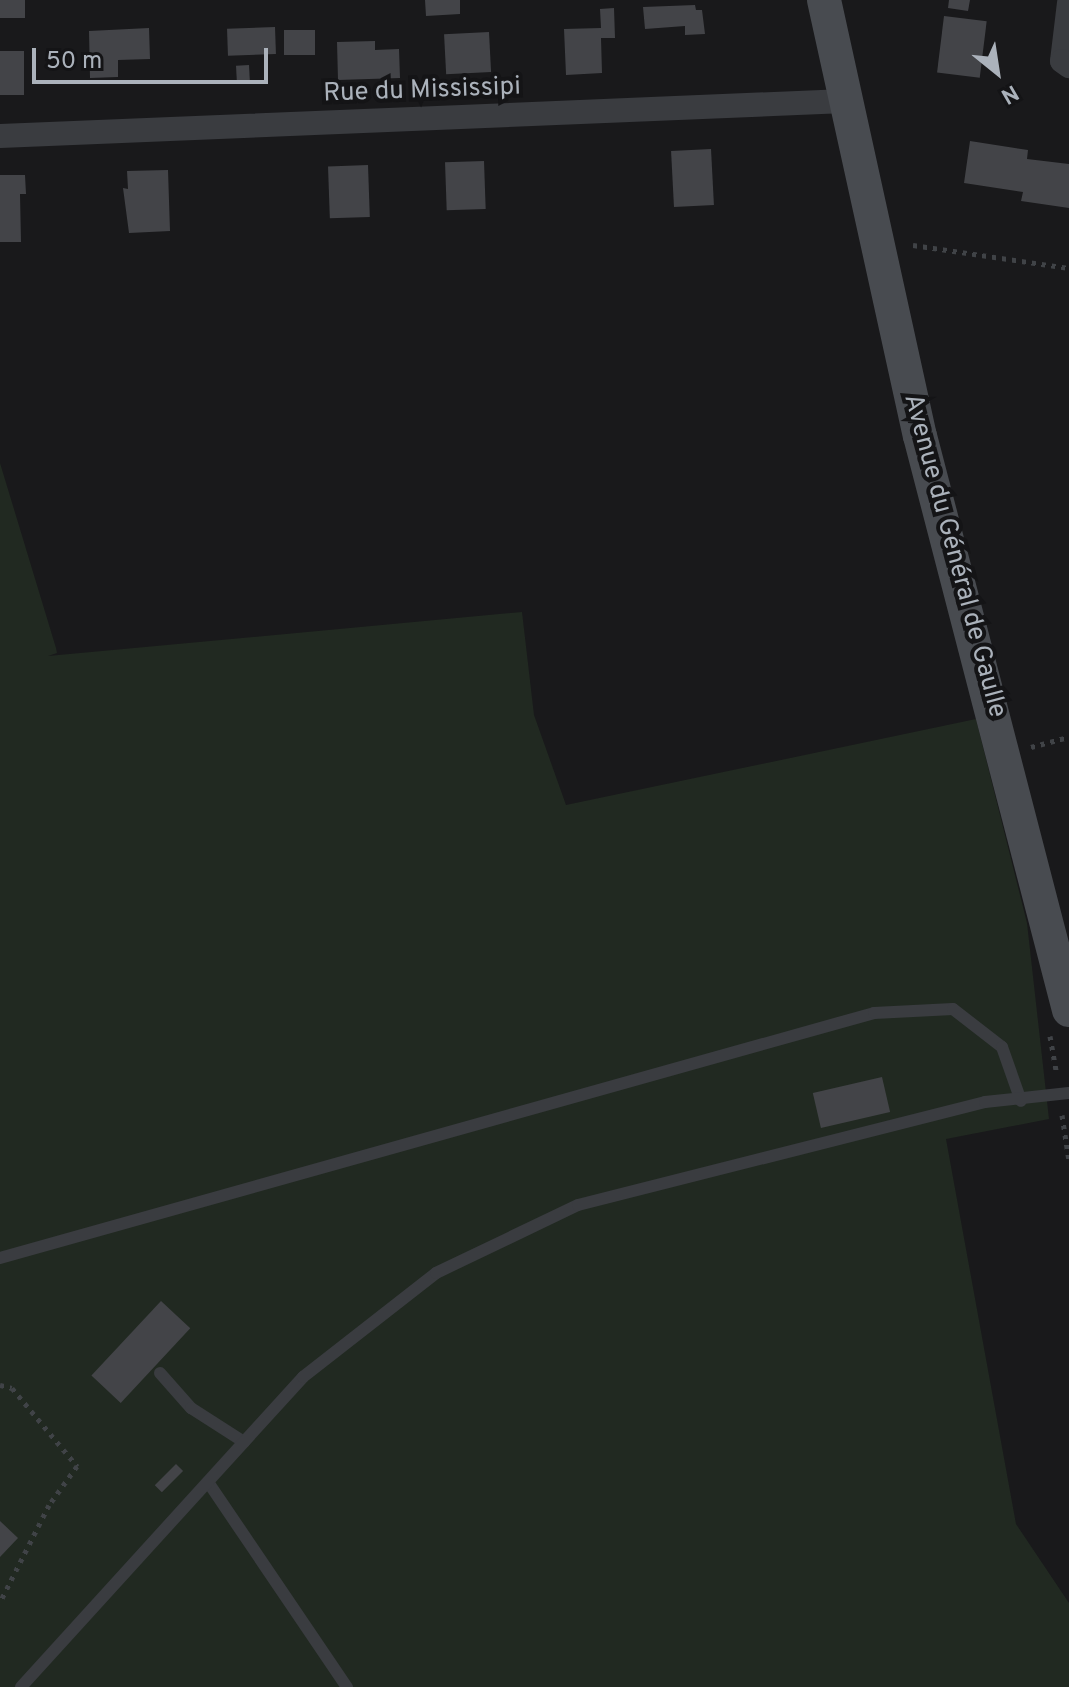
<!DOCTYPE html>
<html>
<head>
<meta charset="utf-8">
<style>
  body { margin:0 }
  #map { position:relative; width:1069px; height:1687px; overflow:hidden; background:#19191b; font-family:Overpass,sans-serif }
  div>[style] { position:absolute }
  [style*='--x'] { left:calc(var(--x)*1px); top:calc(var(--y)*1px); width:calc(var(--w)*1px); rotate:calc(var(--a)*1deg) }
  .green>* { inset:0; background:#212921 }
  .building>* { inset:0; background:#434448; transform-origin:0 0 }
  .path>* { height:5px; margin-top:-2.5px; transform-origin:0; background:repeating-linear-gradient(90deg,#404347 0 4px,transparent 0 10px) }
  .lane>* { height:12px; margin:-6px; padding:0 6px; transform-origin:6px; border-radius:6px; background:#3a3c40 }
  .street>* { height:24px; margin:-12px; padding:0 12px; transform-origin:12px; border-radius:12px; background:#3a3c40 }
  .secondary>* { height:34px; margin:-17px; padding:0 17px; transform-origin:17px; border-radius:17px; background:#484b50 }
  span { translate:-50% -50%; white-space:nowrap; text-align:center; line-height:1.15; -webkit-text-stroke:8px #141416; paint-order:stroke }
  .street-label { font-size:26px; color:#abb2bb }
  .north { position:absolute; left:957px; top:32px; width:80px; height:80px; -webkit-text-stroke:6px #141416; paint-order:stroke; rotate:150deg; font-size:22px; font-weight:700; line-height:32px; text-align:center; color:#abb2bb }
  .north::after { content:''; display:block; margin:auto; width:28px; height:36px; background:#abb2bb; clip-path:polygon(50% 0,100% 100%,50% 72%,0 100%) }
  .scale { position:absolute; left:32px; top:48px; width:236px; height:36px; box-sizing:border-box; border:4px solid #abb2bb; border-top:0; padding-left:10px; font-size:24px; line-height:28px; white-space:nowrap; color:#abb2bb; -webkit-text-stroke:6px #141416; paint-order:stroke }
</style>
</head>
<body>
<div id="map">
  <div class="green">
    <i style="clip-path:polygon(0 463px,56px 648px,57px 653px,48px 656px,522px 612px,534px 715px,566px 805px,976px 719px,1027px 923px,1049px 1119px,946px 1139px,1016px 1524px,1069px 1603px,1069px 1687px,0 1687px)"></i>
  </div>
  <div class="building">
    <i style="left:0;top:0;width:25px;height:18px"></i>
    <i style="clip-path:polygon(425px 0,460px 0,460px 14px,426px 16px)"></i>
    <i style="clip-path:polygon(949px 0,970px 0,968px 11px,948px 8px)"></i>
    <i style="clip-path:polygon(695px 5px,696px 10px,702px 10px,705px 34px,685px 35px,685px 26px,645px 29px,643px 7px)"></i>
    <i style="clip-path:polygon(614px 8px,615px 38px,601px 38px,602px 73px,566px 75px,564px 29px,601px 28px,600px 9px)"></i>
    <i style="left:944px;top:16px;width:43px;height:57px;rotate:7deg"></i>
    <i style="left:275px;top:27px;width:27px;height:48px;rotate:88deg"></i>
    <i style="clip-path:polygon(149px 28px,150px 59px,118px 60px,118px 77px,90px 78px,89px 31px)"></i>
    <i style="left:284px;top:30px;width:31px;height:25px"></i>
    <i style="left:489px;top:32px;width:40px;height:45px;rotate:87deg"></i>
    <i style="clip-path:polygon(375px 41px,375px 50px,399px 49px,400px 78px,338px 80px,337px 42px)"></i>
    <i style="left:0;top:51px;width:24px;height:44px"></i>
    <i style="left:249px;top:65px;width:17px;height:13px;rotate:87deg"></i>
    <i style="clip-path:polygon(970px 141px,1028px 150px,1027px 159px,1069px 164px,1069px 208px,1021px 201px,1023px 192px,964px 183px)"></i>
    <i style="left:711px;top:149px;width:56px;height:40px;rotate:87deg"></i>
    <i style="left:484px;top:161px;width:48px;height:39px;rotate:88deg"></i>
    <i style="left:368px;top:165px;width:52px;height:40px;rotate:88deg"></i>
    <i style="clip-path:polygon(168px 170px,170px 231px,129px 233px,123px 188px,128px 189px,127px 171px)"></i>
    <i style="clip-path:polygon(0 175px,25px 175px,26px 194px,20px 194px,21px 242px,0 242px)"></i>
    <i style="left:882px;top:1077px;width:36px;height:71px;rotate:77deg"></i>
    <i style="left:161px;top:1301px;width:40px;height:102px;rotate:43deg"></i>
    <i style="left:176px;top:1464px;width:10px;height:30px;rotate:45deg"></i>
    <i style="clip-path:polygon(0 1521px,18px 1538px,0 1557px)"></i>
  </div>
  <div class="path">
    <i style="--x:913;--y:245;--w:158;--a:8.4"></i>
    <i style="--x:1031;--y:747;--w:39;--a:-15"></i>
    <i style="--x:1050;--y:1036;--w:39;--a:80"></i>
    <i style="--x:1062;--y:1115;--w:47;--a:81.3"></i>
    <i style="--x:0;--y:1385;--w:12;--a:14"></i>
    <i style="--x:12;--y:1388;--w:102;--a:50.2"></i>
    <i style="--x:77;--y:1466;--w:48;--a:125.7"></i>
    <i style="--x:49;--y:1505;--w:109;--a:116.8"></i>
  </div>
  <div class="lane">
    <i style="--x:0;--y:1258;--w:908;--a:-15.66"></i>
    <i style="--x:874;--y:1013;--w:79;--a:-2.9"></i>
    <i style="--x:953;--y:1009;--w:62;--a:37.8"></i>
    <i style="--x:1002;--y:1047;--w:57;--a:70.6"></i>
    <i style="--x:160;--y:1373;--w:47;--a:48.5"></i>
    <i style="--x:191;--y:1408;--w:63;--a:32.7"></i>
    <i style="--x:208;--y:1482;--w:248;--a:55.9"></i>
    <i style="--x:21;--y:1687;--w:419;--a:-47.7"></i>
    <i style="--x:303;--y:1377;--w:169;--a:-38"></i>
    <i style="--x:436;--y:1273;--w:157;--a:-25.6"></i>
    <i style="--x:578;--y:1205;--w:420;--a:-14.2"></i>
    <i style="--x:985;--y:1102;--w:84;--a:-6.1"></i>
  </div>
  <div class="street">
    <i style="--x:1069;--y:3;--w:58;--a:96.9"></i>
    <i style="--x:1062;--y:61;--w:9;--a:36"></i>
    <i style="--x:0;--y:136;--w:846;--a:-2.37"></i>
  </div>
  <div class="secondary">
    <i style="--x:824;--y:0;--w:446;--a:77.6"></i>
    <i style="--x:920;--y:436;--w:593;--a:75.45"></i>
  </div>
  <div class="street-label">
    <span style="left:422px;top:91px;rotate:-2deg">Rue du Mississipi</span>
    <span style="left:954px;top:556px;rotate:75deg">Avenue du Général de Gaulle</span>
  </div>
  <div class="north">N</div>
  <div class="scale">50 m</div>
</div>
</body>
</html>
